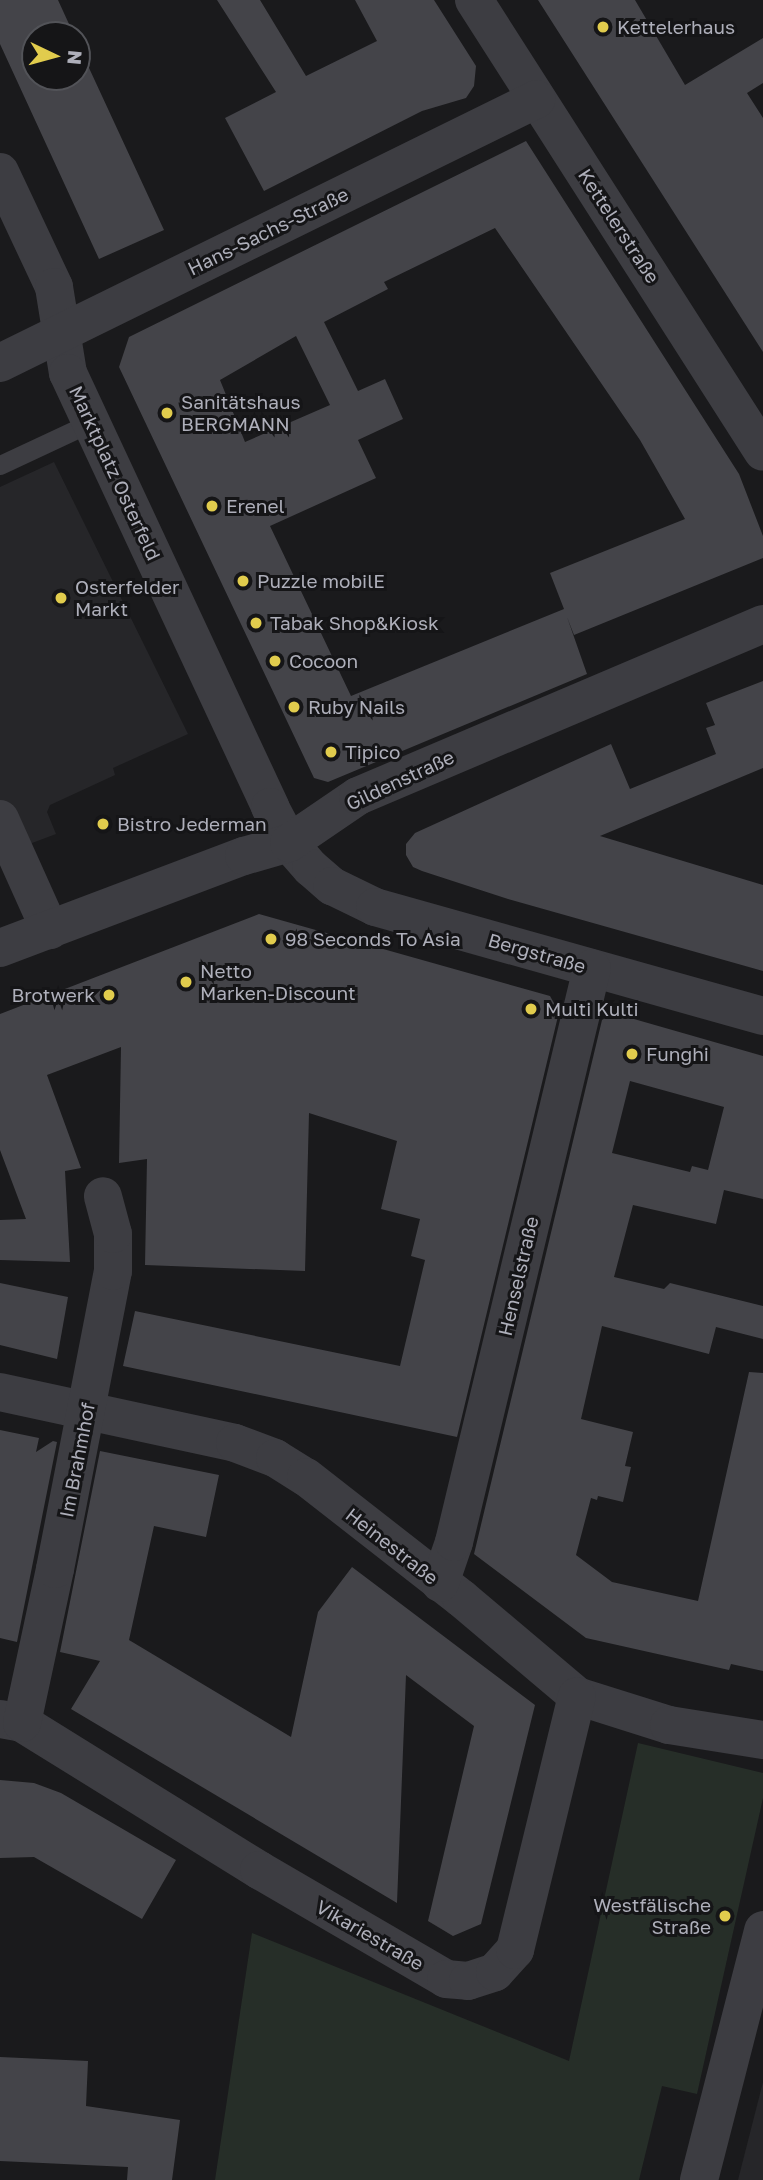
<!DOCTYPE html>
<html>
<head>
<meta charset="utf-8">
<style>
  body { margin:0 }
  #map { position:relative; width:763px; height:2180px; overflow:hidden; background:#1a1a1c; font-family:"Golos Text",sans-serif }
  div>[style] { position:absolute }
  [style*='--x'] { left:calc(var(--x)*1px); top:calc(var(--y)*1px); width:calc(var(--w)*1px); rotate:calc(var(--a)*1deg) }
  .built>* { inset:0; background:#262629 }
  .green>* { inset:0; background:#262e28 }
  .building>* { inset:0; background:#444449 }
  .lane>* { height:19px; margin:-9.5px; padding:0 9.5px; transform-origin:9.5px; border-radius:9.5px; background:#3d3d42 }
  .street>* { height:38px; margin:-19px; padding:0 19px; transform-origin:19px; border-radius:19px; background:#3d3d42 }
  .dots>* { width:19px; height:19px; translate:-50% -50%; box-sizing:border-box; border:4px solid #151517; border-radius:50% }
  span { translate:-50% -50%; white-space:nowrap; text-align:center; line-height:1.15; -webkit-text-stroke:6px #151517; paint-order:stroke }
  .poi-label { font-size:19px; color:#aeafba }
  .left { translate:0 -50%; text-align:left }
  .right { translate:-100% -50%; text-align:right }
  .street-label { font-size:19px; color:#aeafba }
  .north { position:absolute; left:21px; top:21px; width:70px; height:70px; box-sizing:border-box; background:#151517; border:2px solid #525358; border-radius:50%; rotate:95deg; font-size:19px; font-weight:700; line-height:28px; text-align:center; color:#aeafba }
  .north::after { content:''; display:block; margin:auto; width:24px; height:32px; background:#e1cc4d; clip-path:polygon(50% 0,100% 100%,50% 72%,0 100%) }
</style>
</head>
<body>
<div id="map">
  <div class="built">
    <i style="clip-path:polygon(54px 462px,188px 734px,113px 768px,115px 775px,50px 805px,47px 812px,56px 834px,0 855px,0 487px)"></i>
    <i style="clip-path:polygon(763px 2082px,763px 2180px,738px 2180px)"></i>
  </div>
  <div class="green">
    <i style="clip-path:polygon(638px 1743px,763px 1773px,763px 1798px,697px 2094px,662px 2086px,639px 2180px,215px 2180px,252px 1933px,569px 2061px)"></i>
  </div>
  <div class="building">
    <i style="clip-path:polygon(0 0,58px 0,74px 35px,35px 35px,35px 77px,77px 77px,77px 42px,164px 230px,99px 259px,0 44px)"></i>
    <i style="clip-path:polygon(217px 0,260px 0,306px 76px,377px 41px,355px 0,434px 0,476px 66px,474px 86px,466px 98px,422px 111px,264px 191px,225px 118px,276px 92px)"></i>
    <i style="clip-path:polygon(538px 0,635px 0,685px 85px,763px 38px,763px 83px,747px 93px,763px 118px,763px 352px)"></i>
    <i style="clip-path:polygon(evenodd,526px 141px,739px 474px,763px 536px,763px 558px,574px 635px,567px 617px,587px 674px,328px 782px,314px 778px,119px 367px,129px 337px,526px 141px,495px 228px,640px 440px,685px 519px,550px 573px,564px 609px,351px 696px,270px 526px,376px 478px,358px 440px,403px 419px,385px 379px,358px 391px,324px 322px,388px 289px,384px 282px,495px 228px,526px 141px,296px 336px,330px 405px,245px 442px,220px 380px,296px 336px)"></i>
    <i style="clip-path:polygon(763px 681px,763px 768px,600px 836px,763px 885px,763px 971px,508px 899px,422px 871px,413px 867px,406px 855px,406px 844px,415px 833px,611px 744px,630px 789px,716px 754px,706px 728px,715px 725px,706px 703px)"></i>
    <i style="clip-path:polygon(259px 914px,550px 996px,559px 1012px,457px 1437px,123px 1366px,135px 1311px,400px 1366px,425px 1260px,411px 1256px,420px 1219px,381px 1209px,397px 1141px,309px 1113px,305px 1271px,145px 1265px,147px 1159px,119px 1163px,121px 1047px,47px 1075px,81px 1168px,65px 1171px,70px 1262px,0 1260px,0 1220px,26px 1219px,0 1150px,0 1014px)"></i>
    <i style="clip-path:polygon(evenodd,613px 1013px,763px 1056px,763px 1199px,724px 1190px,716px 1224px,633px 1205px,614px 1277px,664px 1289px,670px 1283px,763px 1306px,763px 1339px,716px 1327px,709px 1354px,602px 1326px,581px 1419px,633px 1432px,625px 1466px,631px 1467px,623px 1502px,598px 1496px,597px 1500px,591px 1498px,576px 1555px,612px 1582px,698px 1601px,749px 1372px,763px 1373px,763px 1671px,731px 1664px,729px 1670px,586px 1638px,474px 1554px,602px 1020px,613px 1013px,630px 1081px,724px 1107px,708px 1170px,692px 1166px,690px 1172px,612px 1153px,630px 1081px)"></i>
    <i style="clip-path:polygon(0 1283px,68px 1297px,57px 1359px,0 1345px)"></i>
    <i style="clip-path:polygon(0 1430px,39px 1438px,36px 1452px,53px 1441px,57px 1442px,17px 1642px,0 1638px)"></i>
    <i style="clip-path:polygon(100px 1451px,219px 1475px,206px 1537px,154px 1526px,129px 1640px,291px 1737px,318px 1612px,352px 1567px,535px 1705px,481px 1924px,453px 1936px,428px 1921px,474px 1726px,406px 1675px,397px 1903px,71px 1709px,100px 1661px,60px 1652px)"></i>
    <i style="clip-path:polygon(0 1780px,34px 1783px,61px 1793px,176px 1860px,142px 1919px,34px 1857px,0 1858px)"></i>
    <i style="clip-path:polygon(0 2057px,88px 2061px,86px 2106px,180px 2120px,172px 2180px,127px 2180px,128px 2167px,0 2161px)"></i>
  </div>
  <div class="lane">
    <i style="--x:0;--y:465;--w:102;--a:-25.1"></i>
  </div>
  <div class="street">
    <i style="--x:474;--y:0;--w:536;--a:57.41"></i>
    <i style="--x:0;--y:172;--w:127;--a:64.8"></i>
    <i style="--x:54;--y:287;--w:87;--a:80.8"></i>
    <i style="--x:68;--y:373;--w:479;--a:65"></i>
    <i style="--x:270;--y:807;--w:41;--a:62.2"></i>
    <i style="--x:289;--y:843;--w:33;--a:49"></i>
    <i style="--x:311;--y:868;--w:28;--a:41"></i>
    <i style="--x:332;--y:886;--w:48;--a:26"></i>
    <i style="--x:375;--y:907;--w:403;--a:15.7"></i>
    <i style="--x:0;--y:363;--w:598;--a:-26.18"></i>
    <i style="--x:0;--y:819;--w:122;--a:65.8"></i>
    <i style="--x:0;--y:948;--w:261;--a:-20.7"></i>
    <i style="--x:244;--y:856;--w:47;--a:-16.1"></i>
    <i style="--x:289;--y:843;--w:83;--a:-34.3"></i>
    <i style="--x:358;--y:796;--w:440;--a:-23"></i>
    <i style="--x:0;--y:1392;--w:240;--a:12.2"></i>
    <i style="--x:235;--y:1443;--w:43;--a:20.6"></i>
    <i style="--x:275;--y:1458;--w:36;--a:32"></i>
    <i style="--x:306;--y:1477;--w:197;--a:38"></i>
    <i style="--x:461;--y:1598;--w:152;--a:40.2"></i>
    <i style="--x:577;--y:1696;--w:96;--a:17.5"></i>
    <i style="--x:669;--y:1725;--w:95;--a:9.1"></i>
    <i style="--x:440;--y:1583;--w:43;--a:-71.1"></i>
    <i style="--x:454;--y:1542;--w:590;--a:-76.48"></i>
    <i style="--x:0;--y:1719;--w:22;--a:10"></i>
    <i style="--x:22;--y:1723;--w:279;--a:31.8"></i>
    <i style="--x:259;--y:1870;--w:216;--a:30.2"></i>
    <i style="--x:446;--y:1979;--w:22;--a:5"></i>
    <i style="--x:468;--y:1981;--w:28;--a:-18"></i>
    <i style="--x:495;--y:1972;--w:30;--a:-48"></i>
    <i style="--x:515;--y:1950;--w:261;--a:-76.3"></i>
    <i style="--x:22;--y:1723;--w:157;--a:-77.9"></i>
    <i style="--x:55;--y:1569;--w:304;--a:-79"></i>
    <i style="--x:113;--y:1271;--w:37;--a:-90"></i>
    <i style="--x:113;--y:1234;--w:39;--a:-105"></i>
    <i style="--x:699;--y:2180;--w:258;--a:-75.6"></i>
  </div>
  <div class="dots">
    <i style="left:603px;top:27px;background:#e1cc4d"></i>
    <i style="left:167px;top:413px;background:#e1cc4d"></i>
    <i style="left:212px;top:506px;background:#e1cc4d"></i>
    <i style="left:243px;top:581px;background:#e1cc4d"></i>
    <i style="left:61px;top:598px;background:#e1cc4d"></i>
    <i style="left:256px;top:623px;background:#e1cc4d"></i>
    <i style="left:275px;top:661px;background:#e1cc4d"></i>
    <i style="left:294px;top:707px;background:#e1cc4d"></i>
    <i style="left:331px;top:752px;background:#e1cc4d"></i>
    <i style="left:103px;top:824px;background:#e1cc4d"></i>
    <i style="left:271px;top:939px;background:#e1cc4d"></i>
    <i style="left:186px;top:982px;background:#e1cc4d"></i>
    <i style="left:109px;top:995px;background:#e1cc4d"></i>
    <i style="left:531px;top:1009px;background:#e1cc4d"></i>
    <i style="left:632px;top:1054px;background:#e1cc4d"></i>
    <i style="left:725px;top:1916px;background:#e1cc4d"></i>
  </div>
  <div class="poi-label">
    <span class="left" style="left:617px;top:27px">Kettelerhaus</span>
    <span class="left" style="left:181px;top:413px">Sanitätshaus<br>BERGMANN</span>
    <span class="left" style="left:226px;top:506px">Erenel</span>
    <span class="left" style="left:257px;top:581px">Puzzle mobilE</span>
    <span class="left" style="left:75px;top:598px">Osterfelder<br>Markt</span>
    <span class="left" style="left:270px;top:623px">Tabak Shop&amp;Kiosk</span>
    <span class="left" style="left:289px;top:661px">Cocoon</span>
    <span class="left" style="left:308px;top:707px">Ruby Nails</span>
    <span class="left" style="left:345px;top:752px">Tipico</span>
    <span class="left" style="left:117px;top:824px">Bistro Jederman</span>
    <span class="left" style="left:285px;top:939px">98 Seconds To Asia</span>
    <span class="left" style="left:200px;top:982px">Netto<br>Marken-Discount</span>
    <span class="right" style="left:95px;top:995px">Brotwerk</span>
    <span class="left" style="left:545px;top:1009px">Multi Kulti</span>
    <span class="left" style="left:646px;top:1054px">Funghi</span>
    <span class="right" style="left:711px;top:1916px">Westfälische<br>Straße</span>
  </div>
  <div class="street-label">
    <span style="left:619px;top:226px;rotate:57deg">Kettelerstraße</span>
    <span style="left:268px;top:231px;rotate:-26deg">Hans-Sachs-Straße</span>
    <span style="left:115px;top:473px;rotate:65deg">Marktplatz Osterfeld</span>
    <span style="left:400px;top:780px;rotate:-25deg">Gildenstraße</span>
    <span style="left:537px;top:953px;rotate:16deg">Bergstraße</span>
    <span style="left:518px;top:1276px;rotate:-77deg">Henselstraße</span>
    <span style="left:77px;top:1460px;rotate:-79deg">Im Brahmhof</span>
    <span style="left:392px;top:1546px;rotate:38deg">Heinestraße</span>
    <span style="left:370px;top:1935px;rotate:30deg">Vikariestraße</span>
  </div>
  <div class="north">N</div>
</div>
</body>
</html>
